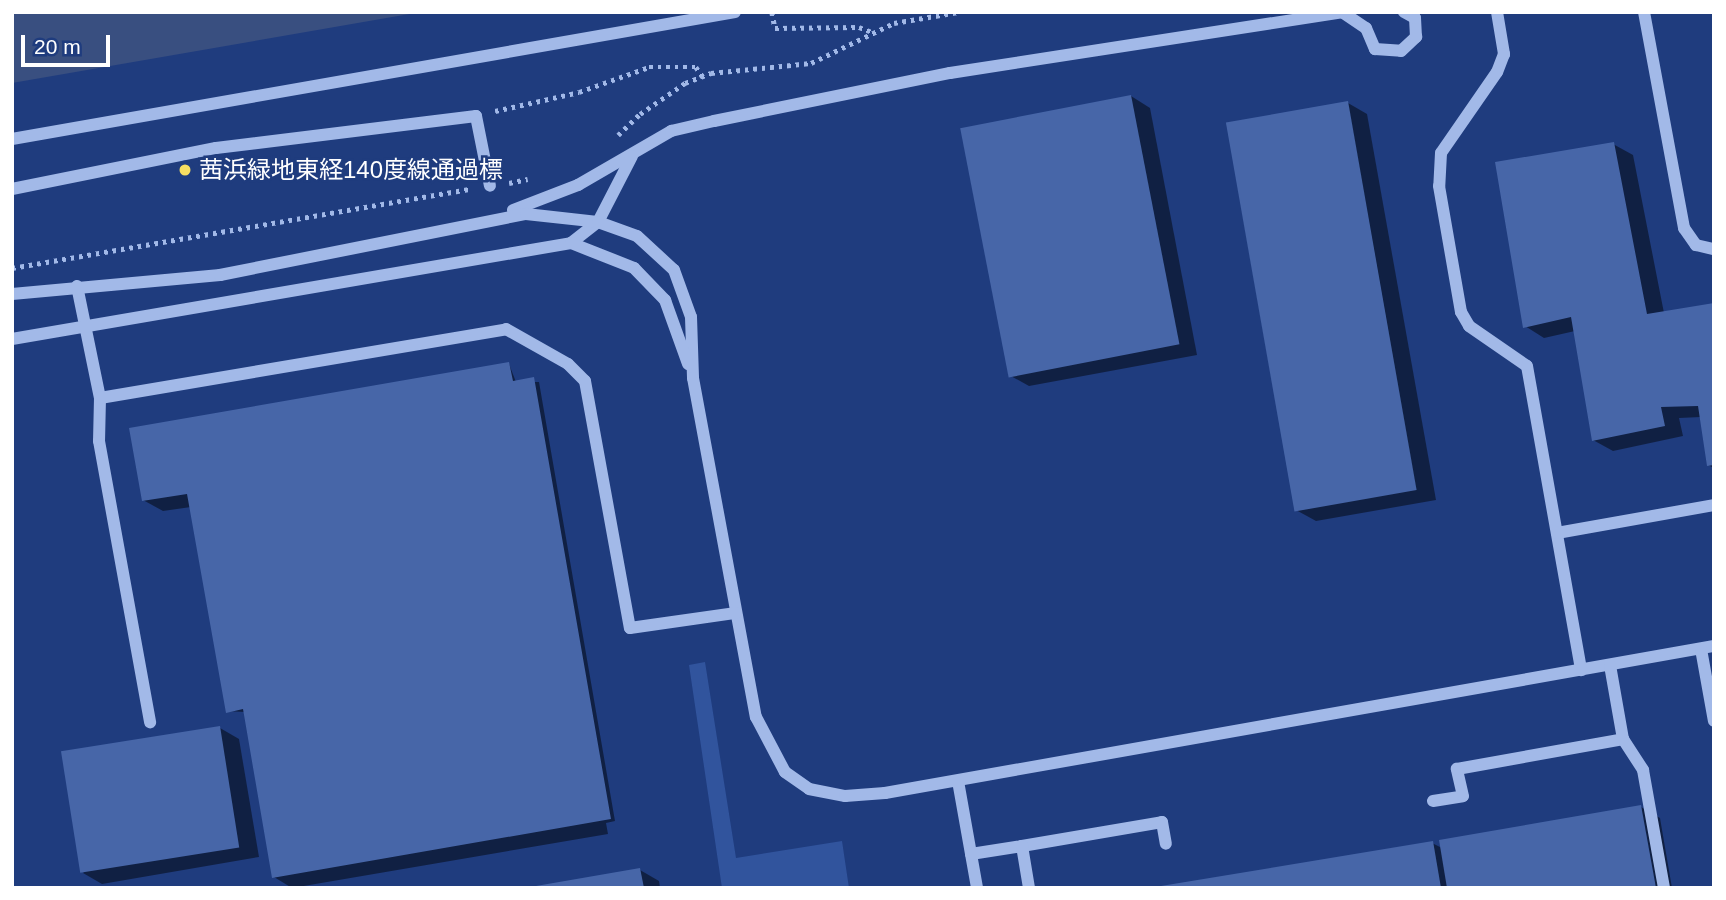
<!DOCTYPE html>
<html>
<head>
<meta charset="utf-8">
<style>
  body { margin:0 }
  #map { position:relative; width:1726px; height:900px; overflow:hidden; background:#1f3c7e; font-family:Arial,"Noto Sans JP",sans-serif }
  div>[style] { position:absolute }
  [style*='--x'] { left:calc(var(--x)*1px); top:calc(var(--y)*1px); width:calc(var(--w)*1px); rotate:calc(var(--a)*1deg) }
  .green>* { inset:0; background:#31549d }
  .water>* { inset:0; background:#394f80 }
  .shadow>* { inset:0; background:#0007 }
  .building>* { inset:0; background:#4766a8; transform-origin:0 0 }
  .path>* { height:4.5px; margin-top:-2.25px; transform-origin:0; background:repeating-linear-gradient(90deg,#a2b9e8 0 3.5px,transparent 0 8.5px) }
  .minor>* { height:12px; margin:-6px; padding:0 6px; transform-origin:6px; border-radius:6px; background:#a2b9e8 }
  .dots>* { width:19px; height:19px; translate:-50% -50%; box-sizing:border-box; border:4px solid #1f3c7e; border-radius:50% }
  span { translate:-50% -50%; white-space:nowrap; text-align:center; line-height:1.15; -webkit-text-stroke:5px #1f3c7e; paint-order:stroke }
  .poi-label { font-size:24px; color:#fff }
  .left { translate:0 -50%; text-align:left }
  .frame { position:absolute; inset:0; border:14px solid #fff; pointer-events:none }
  .scale { position:absolute; left:21px; top:35px; width:89px; height:32px; box-sizing:border-box; border:4px solid #fff; border-top:0; padding-left:9px; font-size:21px; line-height:24px; white-space:nowrap; color:#fff; -webkit-text-stroke:5px #1f3c7e; paint-order:stroke }
</style>
</head>
<body>
<div id="map">
  <div class="green">
    <i style="clip-path:polygon(705px 662px,736px 858px,842px 841px,849px 888px,722px 888px,689px 665px)"></i>
  </div>
  <div class="water">
    <i style="clip-path:polygon(12px 12px,421px 12px,12px 83px)"></i>
  </div>
  <div class="shadow">
    <i style="clip-path:polygon(1131px 96px,1150px 108px,1197px 355px,1029px 386px,1009px 375px)"></i>
    <i style="clip-path:polygon(1348px 103px,1367px 114px,1436px 500px,1316px 521px,1296px 510px)"></i>
    <i style="clip-path:polygon(1613px 144px,1633px 155px,1664px 313px,1714px 305px,1714px 468px,1708px 465px,1701px 417px,1679px 418px,1683px 436px,1613px 451px,1593px 440px,1575px 331px,1544px 338px,1525px 326px)"></i>
    <i style="clip-path:polygon(509px 364px,516px 382px,539px 382px,615px 821px,606px 823px,608px 834px,292px 888px,274px 877px,245px 712px,227px 711px,191px 507px,163px 511px,143px 500px)"></i>
    <i style="clip-path:polygon(220px 728px,239px 739px,259px 857px,102px 884px,83px 873px)"></i>
    <i style="clip-path:polygon(1641px 807px,1660px 818px,1672px 888px,1163px 888px,1432px 843px,1442px 848px)"></i>
    <i style="clip-path:polygon(640px 870px,659px 881px,660px 888px,538px 888px)"></i>
  </div>
  <div class="building">
    <i style="left:1131px;top:95px;width:254px;height:174px;rotate:79deg"></i>
    <i style="left:1348px;top:101px;width:395px;height:124px;rotate:80deg"></i>
    <i style="clip-path:polygon(1614px 142px,1647px 314px,1714px 303px,1714px 465px,1707px 466px,1698px 406px,1661px 407px,1665px 426px,1592px 441px,1571px 317px,1523px 328px,1495px 162px)"></i>
    <i style="clip-path:polygon(509px 362px,513px 381px,534px 377px,611px 819px,272px 878px,243px 709px,226px 713px,187px 494px,142px 501px,129px 428px)"></i>
    <i style="left:220px;top:726px;width:123px;height:161px;rotate:81deg"></i>
    <i style="clip-path:polygon(1641px 805px,1656px 888px,1447px 888px,1439px 840px)"></i>
    <i style="clip-path:polygon(1433px 841px,1441px 888px,1161px 888px,1161px 886px)"></i>
    <i style="clip-path:polygon(640px 868px,644px 888px,536px 888px,536px 886px)"></i>
  </div>
  <div class="path">
    <i style="--x:772;--y:12;--w:16;--a:79"></i>
    <i style="--x:775;--y:28;--w:84;--a:-0.7"></i>
    <i style="--x:859;--y:27;--w:14;--a:21"></i>
    <i style="--x:495;--y:111;--w:86;--a:-12.7"></i>
    <i style="--x:579;--y:92;--w:74;--a:-19.7"></i>
    <i style="--x:649;--y:67;--w:47;--a:0"></i>
    <i style="--x:696;--y:67;--w:12;--a:55"></i>
    <i style="--x:618;--y:135;--w:30;--a:-44"></i>
    <i style="--x:640;--y:114;--w:55;--a:-34.6"></i>
    <i style="--x:685;--y:83;--w:28;--a:-21"></i>
    <i style="--x:711;--y:73;--w:100;--a:-5.7"></i>
    <i style="--x:811;--y:63;--w:92;--a:-25.7"></i>
    <i style="--x:894;--y:23;--w:65;--a:-9.8"></i>
    <i style="--x:509;--y:183;--w:19;--a:-12"></i>
    <i style="--x:12;--y:268;--w:464;--a:-9.8"></i>
  </div>
  <div class="minor">
    <i style="--x:1342;--y:12;--w:29;--a:34"></i>
    <i style="--x:1366;--y:28;--w:23;--a:67"></i>
    <i style="--x:1375;--y:49;--w:26;--a:4"></i>
    <i style="--x:1401;--y:51;--w:21;--a:-43"></i>
    <i style="--x:1416;--y:37;--w:19;--a:-93"></i>
    <i style="--x:1415;--y:18;--w:13;--a:-151"></i>
    <i style="--x:1497;--y:12;--w:43;--a:80.5"></i>
    <i style="--x:1504;--y:54;--w:19;--a:111"></i>
    <i style="--x:1497;--y:72;--w:98;--a:124.7"></i>
    <i style="--x:1441;--y:153;--w:33;--a:93"></i>
    <i style="--x:1439;--y:186;--w:128;--a:80.1"></i>
    <i style="--x:1461;--y:312;--w:16;--a:60"></i>
    <i style="--x:1469;--y:326;--w:70;--a:34.6"></i>
    <i style="--x:1527;--y:366;--w:309;--a:79.9"></i>
    <i style="--x:1644;--y:12;--w:220;--a:79.5"></i>
    <i style="--x:1684;--y:228;--w:21;--a:55"></i>
    <i style="--x:1696;--y:245;--w:18;--a:13"></i>
    <i style="--x:12;--y:139;--w:734;--a:-9.96"></i>
    <i style="--x:12;--y:189;--w:208;--a:-11.4"></i>
    <i style="--x:216;--y:148;--w:262;--a:-7"></i>
    <i style="--x:476;--y:116;--w:71;--a:78.7"></i>
    <i style="--x:513;--y:210;--w:70;--a:-21"></i>
    <i style="--x:578;--y:185;--w:108;--a:-30.1"></i>
    <i style="--x:671;--y:131;--w:44;--a:-13.1"></i>
    <i style="--x:714;--y:121;--w:241;--a:-11.5"></i>
    <i style="--x:950;--y:73;--w:398;--a:-8.8"></i>
    <i style="--x:571;--y:243;--w:34;--a:-38"></i>
    <i style="--x:598;--y:222;--w:74;--a:-62.7"></i>
    <i style="--x:77;--y:286;--w:114;--a:78.4"></i>
    <i style="--x:100;--y:398;--w:43;--a:91.3"></i>
    <i style="--x:99;--y:441;--w:286;--a:79.7"></i>
    <i style="--x:12;--y:294;--w:209;--a:-5.2"></i>
    <i style="--x:220;--y:275;--w:312;--a:-11.3"></i>
    <i style="--x:526;--y:214;--w:72;--a:6.3"></i>
    <i style="--x:598;--y:222;--w:41;--a:19.7"></i>
    <i style="--x:637;--y:236;--w:50;--a:42.6"></i>
    <i style="--x:674;--y:270;--w:50;--a:70.1"></i>
    <i style="--x:691;--y:317;--w:61;--a:88.1"></i>
    <i style="--x:693;--y:378;--w:345;--a:79.5"></i>
    <i style="--x:756;--y:717;--w:62;--a:62.2"></i>
    <i style="--x:785;--y:772;--w:29;--a:35"></i>
    <i style="--x:809;--y:789;--w:37;--a:11"></i>
    <i style="--x:845;--y:796;--w:40;--a:-4.3"></i>
    <i style="--x:885;--y:793;--w:842;--a:-10.06"></i>
    <i style="--x:12;--y:339;--w:567;--a:-9.74"></i>
    <i style="--x:571;--y:243;--w:68;--a:21.6"></i>
    <i style="--x:634;--y:268;--w:45;--a:45.9"></i>
    <i style="--x:665;--y:300;--w:68;--a:70.2"></i>
    <i style="--x:100;--y:398;--w:412;--a:-9.6"></i>
    <i style="--x:506;--y:329;--w:71;--a:29.4"></i>
    <i style="--x:568;--y:364;--w:24;--a:45"></i>
    <i style="--x:585;--y:381;--w:251;--a:79.7"></i>
    <i style="--x:630;--y:628;--w:107;--a:-8.1"></i>
    <i style="--x:1557;--y:533;--w:159;--a:-10.1"></i>
    <i style="--x:1701;--y:649;--w:73;--a:79.8"></i>
    <i style="--x:1623;--y:739;--w:37;--a:57"></i>
    <i style="--x:1643;--y:770;--w:120;--a:79.9"></i>
    <i style="--x:958;--y:781;--w:109;--a:79.9"></i>
    <i style="--x:1433;--y:801;--w:30;--a:-9"></i>
    <i style="--x:1463;--y:796;--w:28;--a:-103"></i>
    <i style="--x:1457;--y:769;--w:169;--a:-10.2"></i>
    <i style="--x:1623;--y:739;--w:75;--a:-100"></i>
    <i style="--x:1022;--y:846;--w:142;--a:-9.7"></i>
    <i style="--x:1162;--y:822;--w:22;--a:80"></i>
    <i style="--x:971;--y:854;--w:52;--a:-8.9"></i>
    <i style="--x:1022;--y:846;--w:43;--a:80.5"></i>
  </div>
  <div class="dots">
    <i style="left:185px;top:170px;background:#f6de62"></i>
  </div>
  <div class="poi-label">
    <span class="left" style="left:199px;top:170px">茜浜緑地東経140度線通過標</span>
  </div>
  <div class="frame"></div>
  <div class="scale">20 m</div>
</div>
</body>
</html>
